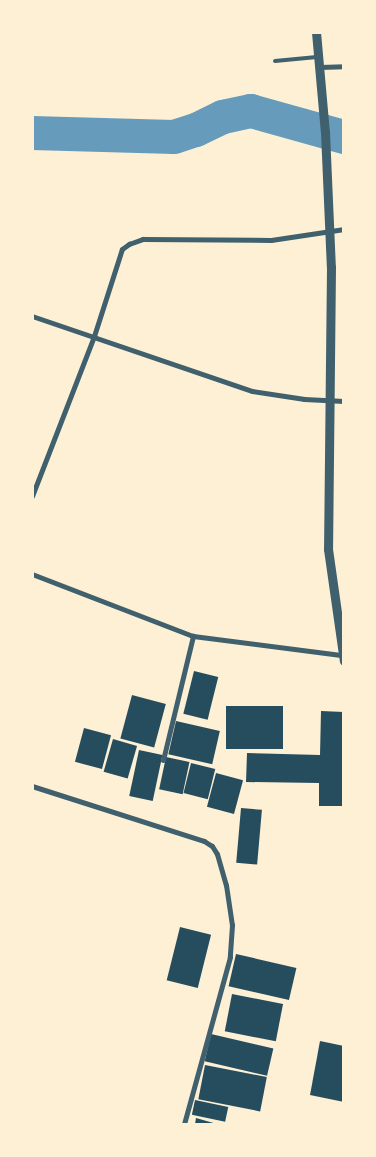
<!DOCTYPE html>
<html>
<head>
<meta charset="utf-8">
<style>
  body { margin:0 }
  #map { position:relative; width:376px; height:1157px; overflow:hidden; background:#fdf0d5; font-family:"Varela Round",sans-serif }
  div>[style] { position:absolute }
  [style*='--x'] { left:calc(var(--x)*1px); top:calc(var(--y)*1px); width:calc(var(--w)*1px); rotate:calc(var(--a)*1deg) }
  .river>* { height:34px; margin:-17px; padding:0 17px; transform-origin:17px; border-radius:17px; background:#669bbc }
  .building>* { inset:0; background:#264d5e; transform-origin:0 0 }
  .service>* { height:4px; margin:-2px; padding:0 2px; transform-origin:2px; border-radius:2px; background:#3f606c }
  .minor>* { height:5px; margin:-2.5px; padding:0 2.5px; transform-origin:2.5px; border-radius:2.5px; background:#3f606c }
  .tertiary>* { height:9px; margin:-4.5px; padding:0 4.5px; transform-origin:4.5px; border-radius:4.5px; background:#3f606c }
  span { translate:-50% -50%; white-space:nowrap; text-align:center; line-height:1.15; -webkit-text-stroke:4px #fdf0d5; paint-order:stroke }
  .frame { position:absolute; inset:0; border:34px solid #fdf0d5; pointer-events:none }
</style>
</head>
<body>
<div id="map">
  <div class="river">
    <i style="--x:32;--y:133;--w:142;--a:1.6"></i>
    <i style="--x:174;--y:137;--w:23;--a:-18"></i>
    <i style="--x:196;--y:130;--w:30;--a:-26"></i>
    <i style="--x:223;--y:117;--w:29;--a:-12"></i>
    <i style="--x:251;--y:111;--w:97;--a:15.6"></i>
  </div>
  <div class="building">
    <i style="left:194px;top:671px;width:25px;height:44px;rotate:14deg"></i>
    <i style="left:132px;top:695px;width:35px;height:45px;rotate:15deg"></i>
    <i style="left:226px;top:706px;width:57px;height:43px"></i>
    <i style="clip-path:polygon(321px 711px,344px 712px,344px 806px,319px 806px,319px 783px,246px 782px,247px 753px,320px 755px)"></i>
    <i style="left:176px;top:721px;width:45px;height:34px;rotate:13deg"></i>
    <i style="left:84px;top:728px;width:28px;height:35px;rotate:15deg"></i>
    <i style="left:113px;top:739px;width:25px;height:34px;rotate:16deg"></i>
    <i style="left:139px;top:750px;width:24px;height:47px;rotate:12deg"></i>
    <i style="left:166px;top:757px;width:24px;height:33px;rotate:12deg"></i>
    <i style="left:191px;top:763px;width:25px;height:31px;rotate:14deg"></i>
    <i style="left:216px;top:773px;width:28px;height:35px;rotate:15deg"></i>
    <i style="left:241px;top:808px;width:21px;height:55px;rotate:5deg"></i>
    <i style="left:180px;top:927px;width:32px;height:55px;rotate:14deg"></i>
    <i style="left:236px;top:954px;width:62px;height:33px;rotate:13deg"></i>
    <i style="left:232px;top:994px;width:52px;height:38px;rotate:11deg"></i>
    <i style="left:211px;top:1034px;width:64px;height:28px;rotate:13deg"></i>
    <i style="clip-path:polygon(320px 1041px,344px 1046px,344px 1102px,310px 1095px)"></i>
    <i style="left:205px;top:1065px;width:63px;height:35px;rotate:11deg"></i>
    <i style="left:195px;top:1100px;width:34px;height:15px;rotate:12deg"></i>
    <i style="clip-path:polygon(196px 1118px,217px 1124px,195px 1124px)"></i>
  </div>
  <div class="service">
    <i style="--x:275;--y:61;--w:42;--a:-5.4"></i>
  </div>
  <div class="minor">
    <i style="--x:320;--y:67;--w:24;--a:-2"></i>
    <i style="--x:32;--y:316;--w:232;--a:18.8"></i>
    <i style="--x:252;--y:391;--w:53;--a:8.7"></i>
    <i style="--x:304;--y:399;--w:40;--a:2.9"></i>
    <i style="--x:32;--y:496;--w:172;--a:-68.8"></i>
    <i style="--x:94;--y:336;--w:91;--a:-72.2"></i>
    <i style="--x:122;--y:249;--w:9;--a:-36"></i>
    <i style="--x:129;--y:244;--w:15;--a:-20"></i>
    <i style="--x:143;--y:239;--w:128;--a:0.4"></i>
    <i style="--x:271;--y:240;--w:74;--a:-8.6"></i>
    <i style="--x:32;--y:574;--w:173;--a:21.1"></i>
    <i style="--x:193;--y:636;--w:149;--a:7.3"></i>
    <i style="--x:163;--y:760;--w:128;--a:-76.4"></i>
    <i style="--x:32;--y:786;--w:181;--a:17.7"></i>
    <i style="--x:204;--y:841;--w:9;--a:32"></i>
    <i style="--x:212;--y:846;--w:9;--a:58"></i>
    <i style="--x:217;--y:854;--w:32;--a:74"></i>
    <i style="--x:226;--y:885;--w:40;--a:81.5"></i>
    <i style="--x:232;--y:925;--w:32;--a:94"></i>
    <i style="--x:230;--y:957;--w:173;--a:105.4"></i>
  </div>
  <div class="tertiary">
    <i style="--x:316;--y:32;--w:100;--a:84.9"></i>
    <i style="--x:325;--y:132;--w:135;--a:87.5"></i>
    <i style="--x:331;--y:267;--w:282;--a:90.6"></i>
    <i style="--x:328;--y:549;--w:113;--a:81.9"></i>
  </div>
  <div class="frame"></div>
</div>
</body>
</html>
